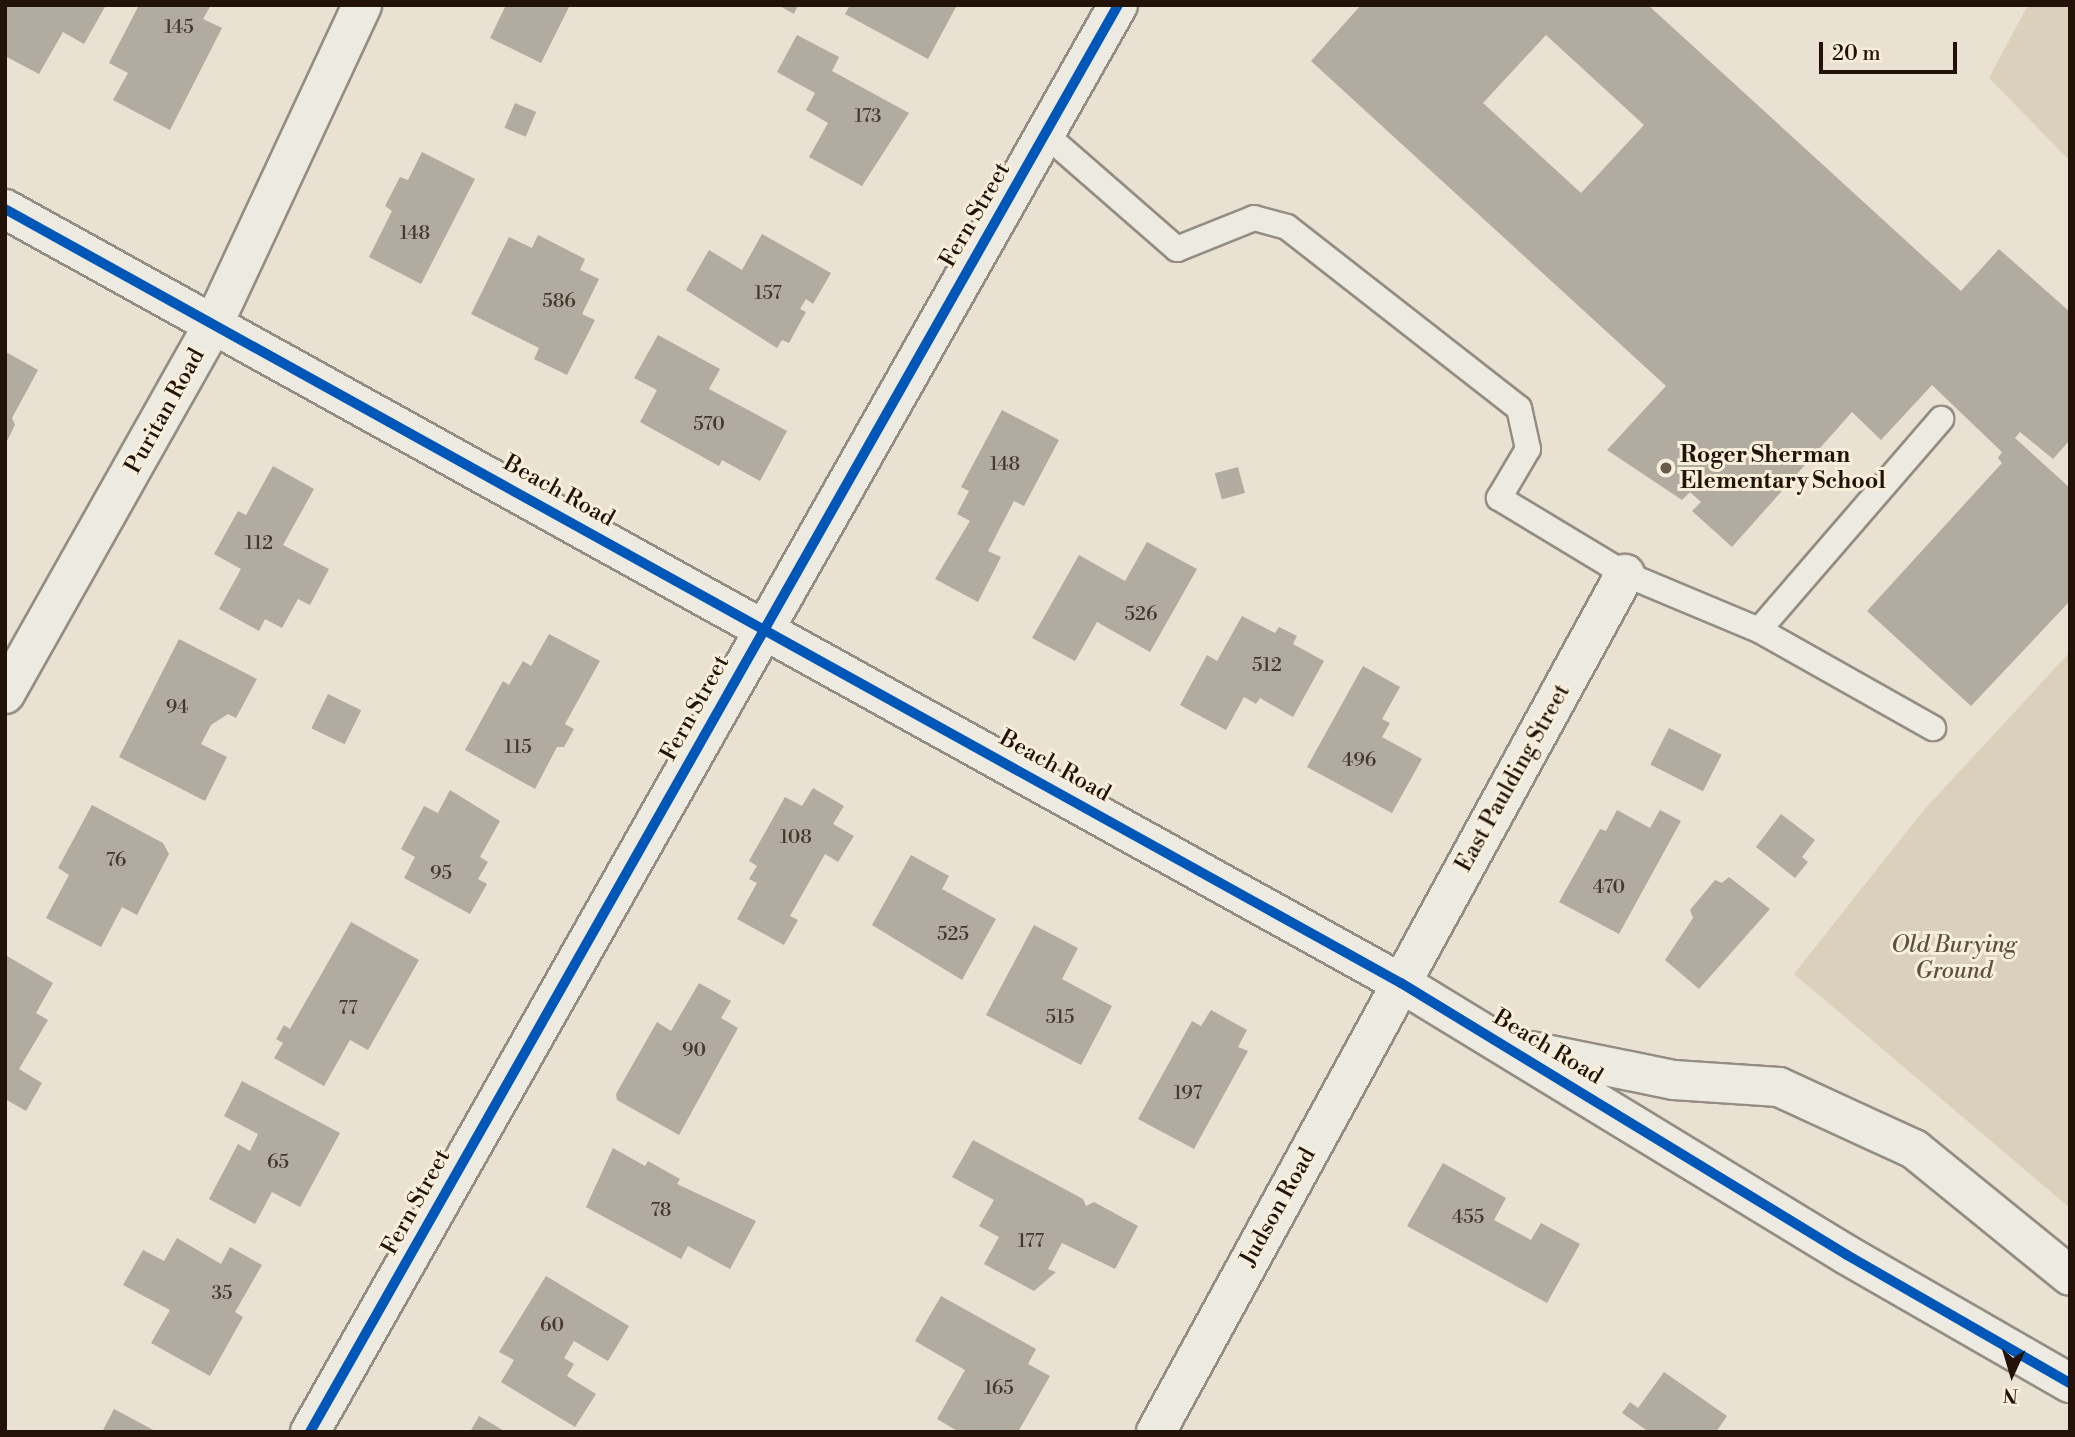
<!DOCTYPE html>
<html>
<head>
<meta charset="utf-8">
<style>
  body { margin:0 }
  #map { position:relative; width:2075px; height:1437px; overflow:hidden; background:#e9e2d2; font-family:"Libre Bodoni",serif }
  div>[style] { position:absolute }
  [style*='--x'] { left:calc(var(--x)*1px); top:calc(var(--y)*1px); width:calc(var(--w)*1px); rotate:calc(var(--a)*1deg) }
  .green>* { inset:0; background:#dbd0bb }
  .building>* { inset:0; background:#b1aba0; transform-origin:0 0 }
  .roads { filter:drop-shadow(2px 0 #938d83) drop-shadow(-2px 0 #938d83) drop-shadow(0 2px #938d83) drop-shadow(0 -2px #938d83) }
  .service>* { height:24px; margin:-12px; padding:0 12px; transform-origin:12px; border-radius:12px; background:#edeae2 }
  .minor>* { height:38px; margin:-19px; padding:0 19px; transform-origin:19px; border-radius:19px; background:#edeae2 }
  .tertiary>* { height:38px; margin:-19px; padding:0 19px; transform-origin:19px; border-radius:19px; background:#edeae2 }
  .cycleway>* { height:10px; margin:-5px; padding:0 5px; transform-origin:5px; border-radius:5px; background:#0057b8 }
  .dots>* { width:19px; height:19px; translate:-50% -50%; box-sizing:border-box; border:4px solid #f7eedc; border-radius:50% }
  span { translate:-50% -50%; white-space:nowrap; text-align:center; line-height:1.15; -webkit-text-stroke:6px #f7eedc; paint-order:stroke }
  .number-label { font-size:19px; color:#46382d }
  .number-label span { -webkit-text-stroke-width:0 }
  .street-label { font-size:23px; color:#221207 }
  .poi-label { font-size:23px; color:#221207; font-weight:700 }
  .left { translate:0 -50%; text-align:left }
  .park-label { font-size:23px; color:#5f4f3f; font-style:italic }
  .frame { position:absolute; inset:0; border:7px solid #221207; pointer-events:none }
  .north { position:absolute; left:1977px; top:1339px; width:70px; height:70px; -webkit-text-stroke:5px #f7eedc; paint-order:stroke; rotate:184deg; font-size:19px; font-weight:700; line-height:28px; text-align:center; color:#221207 }
  .north::after { content:''; display:block; margin:auto; width:24px; height:32px; background:#221207; clip-path:polygon(50% 0,100% 100%,50% 72%,0 100%) }
  .scale { position:absolute; left:1819px; top:42px; width:138px; height:32px; box-sizing:border-box; border:4px solid #221207; border-top:0; padding-left:9px; font-size:21px; line-height:24px; white-space:nowrap; color:#221207; -webkit-text-stroke:5px #f7eedc; paint-order:stroke }
</style>
</head>
<body>
<div id="map">
  <div class="green">
    <i style="clip-path:polygon(2028px 5px,2070px 5px,2070px 161px,1989px 78px)"></i>
    <i style="clip-path:polygon(2070px 652px,2070px 1208px,1794px 974px,1923px 811px)"></i>
  </div>
  <div class="building">
    <i style="clip-path:polygon(5px 5px,106px 5px,84px 44px,63px 32px,39px 74px,5px 56px)"></i>
    <i style="clip-path:polygon(139px 5px,211px 5px,203px 19px,222px 28px,170px 130px,113px 100px,128px 73px,109px 63px)"></i>
    <i style="clip-path:polygon(506px 5px,570px 5px,541px 63px,490px 38px)"></i>
    <i style="clip-path:polygon(778px 5px,798px 5px,794px 14px)"></i>
    <i style="clip-path:polygon(850px 5px,957px 5px,928px 59px,845px 14px)"></i>
    <i style="clip-path:polygon(evenodd,1361px 5px,1648px 5px,1961px 291px,1999px 249px,2070px 312px,2070px 440px,2053px 459px,2020px 432px,2015px 438px,2070px 488px,2070px 601px,1971px 706px,1867px 611px,2002px 463px,1998px 458px,2002px 452px,1932px 385px,1881px 440px,1852px 412px,1732px 547px,1692px 511px,1701px 502px,1690px 492px,1682px 500px,1607px 450px,1666px 386px,1311px 61px,1361px 5px,1546px 35px,1644px 125px,1581px 193px,1483px 103px,1546px 35px)"></i>
    <i style="clip-path:polygon(797px 35px,839px 57px,832px 71px,909px 113px,862px 186px,809px 157px,828px 123px,806px 110px,815px 93px,777px 72px)"></i>
    <i style="left:515px;top:103px;width:23px;height:27px;rotate:23deg"></i>
    <i style="clip-path:polygon(422px 152px,475px 179px,421px 284px,369px 257px,392px 211px,385px 206px,400px 177px,408px 180px)"></i>
    <i style="clip-path:polygon(762px 234px,831px 273px,813px 304px,806px 299px,800px 309px,806px 312px,789px 343px,782px 340px,777px 348px,686px 290px,709px 250px,742px 270px)"></i>
    <i style="clip-path:polygon(538px 235px,585px 259px,580px 270px,599px 279px,582px 314px,595px 320px,567px 375px,534px 359px,539px 348px,471px 314px,509px 237px,532px 248px)"></i>
    <i style="clip-path:polygon(658px 335px,720px 369px,709px 389px,787px 431px,760px 481px,722px 460px,719px 466px,640px 422px,657px 390px,634px 378px)"></i>
    <i style="clip-path:polygon(6px 352px,38px 370px,12px 418px,15px 425px,5px 445px)"></i>
    <i style="clip-path:polygon(1002px 410px,1059px 440px,1024px 506px,1014px 501px,988px 551px,1001px 557px,978px 602px,935px 579px,970px 521px,957px 514px,969px 491px,961px 487px)"></i>
    <i style="clip-path:polygon(273px 466px,314px 489px,283px 545px,329px 569px,310px 605px,298px 599px,282px 628px,265px 619px,259px 631px,219px 609px,241px 569px,214px 554px,238px 511px,246px 515px)"></i>
    <i style="left:1238px;top:467px;width:27px;height:24px;rotate:75deg"></i>
    <i style="clip-path:polygon(1147px 542px,1197px 569px,1150px 652px,1097px 622px,1075px 661px,1032px 638px,1079px 555px,1125px 581px)"></i>
    <i style="clip-path:polygon(1242px 616px,1275px 633px,1279px 627px,1297px 636px,1293px 644px,1324px 661px,1293px 717px,1260px 698px,1256px 704px,1244px 697px,1226px 730px,1180px 705px,1207px 655px,1217px 661px)"></i>
    <i style="clip-path:polygon(549px 634px,600px 661px,565px 724px,574px 729px,564px 747px,557px 747px,535px 789px,465px 750px,503px 681px,509px 685px,523px 661px,531px 666px)"></i>
    <i style="clip-path:polygon(179px 639px,257px 679px,236px 718px,228px 714px,211px 725px,201px 744px,227px 757px,205px 801px,119px 757px)"></i>
    <i style="clip-path:polygon(1363px 666px,1400px 687px,1382px 719px,1390px 723px,1382px 737px,1422px 759px,1392px 813px,1307px 767px)"></i>
    <i style="left:328px;top:694px;width:37px;height:38px;rotate:26deg"></i>
    <i style="left:1669px;top:728px;width:59px;height:41px;rotate:27deg"></i>
    <i style="clip-path:polygon(813px 788px,844px 806px,833px 824px,854px 836px,838px 862px,825px 854px,790px 916px,798px 920px,784px 945px,737px 919px,757px 883px,749px 879px,757px 866px,749px 861px,785px 797px,802px 806px)"></i>
    <i style="clip-path:polygon(450px 790px,500px 821px,480px 857px,488px 862px,478px 879px,487px 884px,470px 914px,404px 878px,415px 857px,401px 849px,424px 806px,438px 813px)"></i>
    <i style="clip-path:polygon(92px 805px,163px 843px,169px 854px,137px 915px,122px 907px,101px 947px,46px 918px,69px 875px,58px 868px)"></i>
    <i style="clip-path:polygon(1617px 810px,1650px 828px,1660px 810px,1681px 821px,1619px 934px,1559px 902px,1600px 829px,1606px 831px)"></i>
    <i style="clip-path:polygon(1781px 814px,1815px 840px,1802px 857px,1808px 862px,1795px 878px,1756px 847px)"></i>
    <i style="clip-path:polygon(911px 855px,949px 876px,942px 889px,996px 919px,962px 980px,872px 925px)"></i>
    <i style="clip-path:polygon(1729px 877px,1770px 909px,1699px 989px,1665px 960px,1693px 918px,1690px 910px,1715px 880px,1722px 883px)"></i>
    <i style="clip-path:polygon(351px 922px,419px 960px,368px 1050px,350px 1040px,324px 1086px,274px 1058px,283px 1043px,276px 1039px,284px 1025px,290px 1029px)"></i>
    <i style="clip-path:polygon(1034px 925px,1078px 948px,1062px 979px,1112px 1006px,1081px 1065px,986px 1015px)"></i>
    <i style="clip-path:polygon(7px 956px,53px 983px,36px 1013px,48px 1020px,19px 1069px,42px 1083px,26px 1111px,5px 1099px)"></i>
    <i style="clip-path:polygon(699px 983px,731px 1001px,721px 1018px,738px 1028px,679px 1135px,617px 1100px,616px 1094px,657px 1022px,671px 1031px)"></i>
    <i style="clip-path:polygon(1211px 1010px,1247px 1030px,1238px 1047px,1248px 1051px,1194px 1149px,1138px 1119px,1192px 1021px,1201px 1026px)"></i>
    <i style="clip-path:polygon(242px 1081px,340px 1133px,300px 1207px,272px 1192px,255px 1224px,209px 1199px,238px 1144px,250px 1151px,258px 1134px,224px 1116px)"></i>
    <i style="clip-path:polygon(973px 1140px,1083px 1199px,1086px 1206px,1094px 1202px,1138px 1226px,1115px 1269px,1062px 1243px,1048px 1269px,1056px 1272px,1034px 1291px,984px 1264px,999px 1237px,979px 1226px,994px 1200px,952px 1177px)"></i>
    <i style="clip-path:polygon(613px 1148px,645px 1166px,648px 1161px,680px 1179px,677px 1184px,756px 1221px,730px 1269px,688px 1246px,681px 1259px,586px 1207px)"></i>
    <i style="clip-path:polygon(1443px 1163px,1506px 1198px,1494px 1220px,1531px 1240px,1541px 1223px,1580px 1244px,1547px 1303px,1407px 1226px)"></i>
    <i style="clip-path:polygon(177px 1238px,221px 1264px,230px 1247px,262px 1265px,235px 1312px,243px 1317px,210px 1376px,151px 1343px,170px 1310px,123px 1285px,143px 1250px,164px 1261px)"></i>
    <i style="clip-path:polygon(546px 1276px,629px 1326px,608px 1361px,574px 1341px,564px 1358px,574px 1364px,567px 1376px,596px 1394px,575px 1427px,501px 1382px,514px 1360px,499px 1352px)"></i>
    <i style="clip-path:polygon(941px 1296px,1036px 1349px,1028px 1364px,1050px 1376px,1018px 1432px,959px 1432px,937px 1419px,965px 1370px,915px 1341px)"></i>
    <i style="clip-path:polygon(1664px 1372px,1727px 1416px,1716px 1432px,1649px 1432px,1622px 1413px,1630px 1402px,1638px 1408px)"></i>
    <i style="clip-path:polygon(114px 1409px,157px 1432px,102px 1432px)"></i>
    <i style="clip-path:polygon(479px 1416px,506px 1432px,470px 1432px)"></i>
  </div>
  <div class="roads">
    <div class="service">
      <i style="--x:1045;--y:134;--w:175;--a:41.1"></i>
      <i style="--x:1177;--y:249;--w:83;--a:-21.9"></i>
      <i style="--x:1254;--y:218;--w:34;--a:15"></i>
      <i style="--x:1287;--y:227;--w:294;--a:38"></i>
      <i style="--x:1519;--y:408;--w:42;--a:77.6"></i>
      <i style="--x:1528;--y:449;--w:57;--a:120.6"></i>
      <i style="--x:1499;--y:498;--w:147;--a:31.1"></i>
      <i style="--x:1625;--y:574;--w:145;--a:22.7"></i>
      <i style="--x:1759;--y:630;--w:200;--a:29.4"></i>
      <i style="--x:1759;--y:630;--w:279;--a:-49.2"></i>
    </div>
    <div class="minor">
      <i style="--x:5;--y:694;--w:424;--a:-60.6"></i>
      <i style="--x:213;--y:325;--w:353;--a:-65"></i>
      <i style="--x:310;--y:1432;--w:1640;--a:-60.48"></i>
      <i style="--x:1156;--y:1432;--w:978;--a:-61.34"></i>
    </div>
    <div class="tertiary">
      <i style="--x:5;--y:209;--w:1596;--a:29.01"></i>
      <i style="--x:1401;--y:983;--w:522;--a:31.38"></i>
      <i style="--x:1847;--y:1255;--w:257;--a:29.9"></i>
      <i style="--x:1531;--y:1051;--w:146;--a:11.5"></i>
      <i style="--x:1674;--y:1080;--w:105;--a:3.8"></i>
      <i style="--x:1779;--y:1087;--w:149;--a:24.7"></i>
      <i style="--x:1914;--y:1149;--w:201;--a:39.1"></i>
    </div>
  </div>
  <div class="cycleway">
    <i style="--x:5;--y:209;--w:1596;--a:29.01"></i>
    <i style="--x:1401;--y:983;--w:522;--a:31.38"></i>
    <i style="--x:1847;--y:1255;--w:257;--a:29.9"></i>
    <i style="--x:310;--y:1432;--w:1640;--a:-60.48"></i>
  </div>
  <div class="dots">
    <i style="left:1666px;top:468px;background:#685b4e"></i>
  </div>
  <div class="number-label">
    <span style="left:179px;top:28px">145</span>
    <span style="left:868px;top:117px">173</span>
    <span style="left:415px;top:234px">148</span>
    <span style="left:768px;top:294px">157</span>
    <span style="left:559px;top:302px">586</span>
    <span style="left:709px;top:425px">570</span>
    <span style="left:1005px;top:465px">148</span>
    <span style="left:259px;top:544px">112</span>
    <span style="left:1141px;top:615px">526</span>
    <span style="left:1267px;top:666px">512</span>
    <span style="left:177px;top:708px">94</span>
    <span style="left:518px;top:748px">115</span>
    <span style="left:1359px;top:761px">496</span>
    <span style="left:796px;top:838px">108</span>
    <span style="left:116px;top:861px">76</span>
    <span style="left:441px;top:874px">95</span>
    <span style="left:1609px;top:888px">470</span>
    <span style="left:953px;top:935px">525</span>
    <span style="left:348px;top:1009px">77</span>
    <span style="left:1060px;top:1018px">515</span>
    <span style="left:694px;top:1051px">90</span>
    <span style="left:1188px;top:1094px">197</span>
    <span style="left:278px;top:1163px">65</span>
    <span style="left:661px;top:1211px">78</span>
    <span style="left:1468px;top:1218px">455</span>
    <span style="left:1031px;top:1242px">177</span>
    <span style="left:222px;top:1294px">35</span>
    <span style="left:552px;top:1326px">60</span>
    <span style="left:999px;top:1389px">165</span>
  </div>
  <div class="street-label">
    <span style="left:975px;top:215px;rotate:-60deg">Fern Street</span>
    <span style="left:165px;top:411px;rotate:-61deg">Puritan Road</span>
    <span style="left:559px;top:491px;rotate:29deg">Beach Road</span>
    <span style="left:695px;top:708px;rotate:-61deg">Fern Street</span>
    <span style="left:1055px;top:766px;rotate:29deg">Beach Road</span>
    <span style="left:1513px;top:778px;rotate:-61deg">East Paulding Street</span>
    <span style="left:1548px;top:1047px;rotate:31deg">Beach Road</span>
    <span style="left:416px;top:1202px;rotate:-61deg">Fern Street</span>
    <span style="left:1278px;top:1207px;rotate:-61deg">Judson Road</span>
  </div>
  <div class="poi-label">
    <span class="left" style="left:1680px;top:468px">Roger Sherman<br>Elementary School</span>
  </div>
  <div class="park-label">
    <span style="left:1954px;top:958px">Old Burying<br>Ground</span>
  </div>
  <div class="frame"></div>
  <div class="north">N</div>
  <div class="scale">20 m</div>
</div>
</body>
</html>
